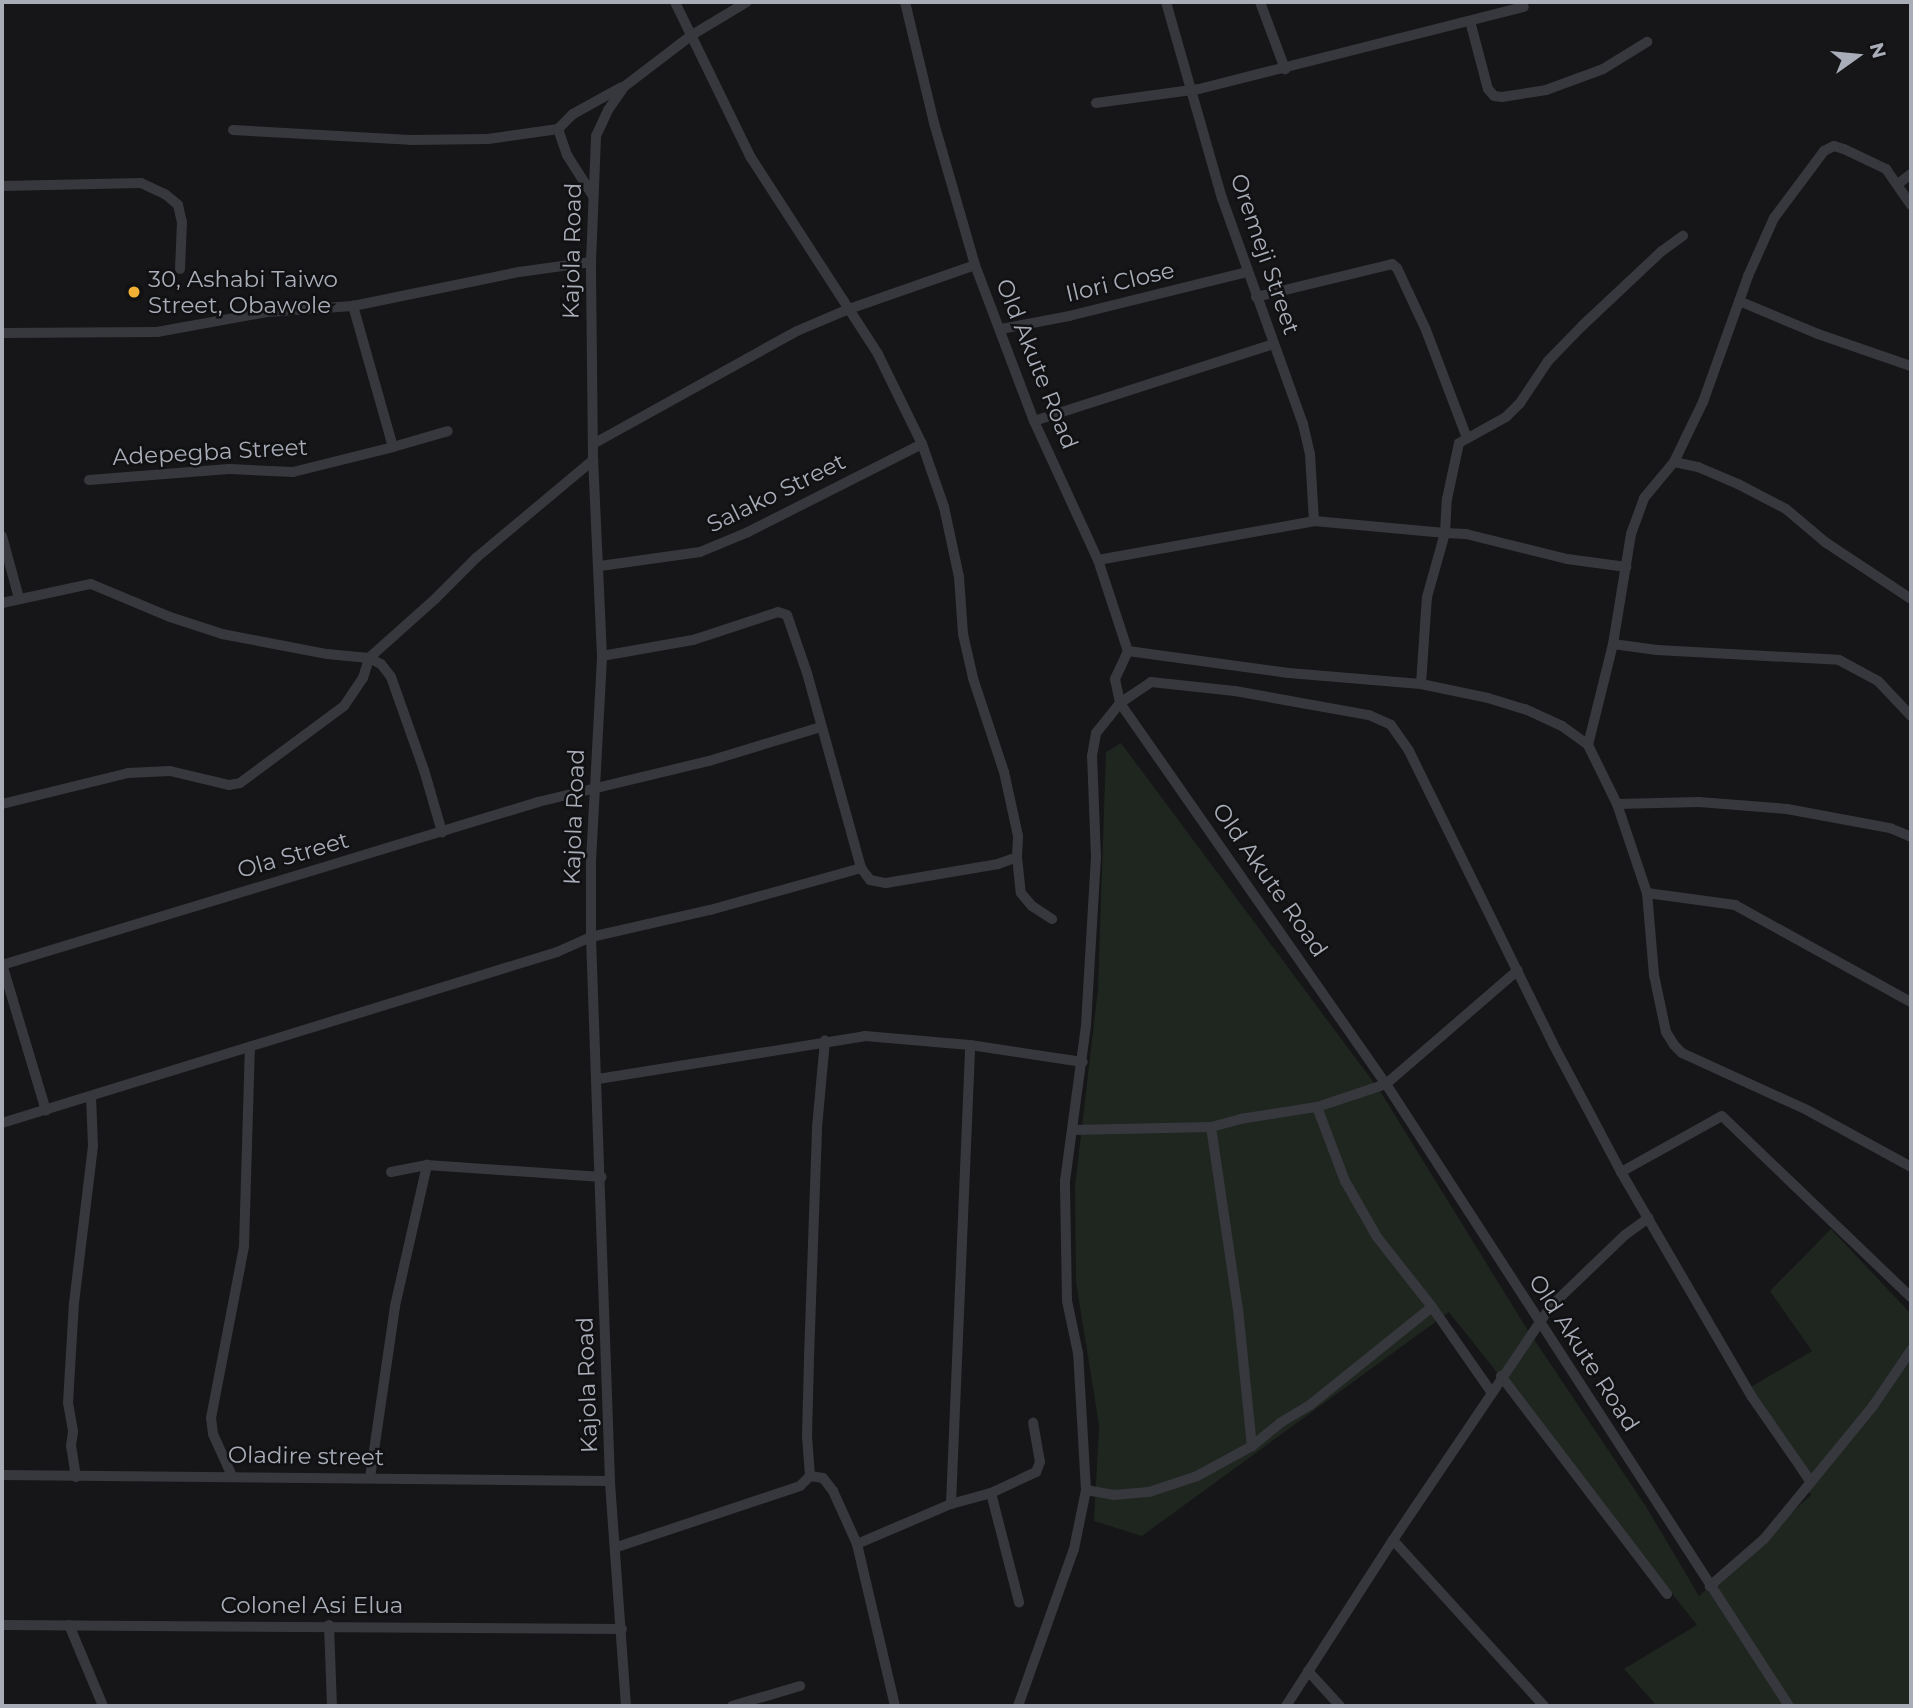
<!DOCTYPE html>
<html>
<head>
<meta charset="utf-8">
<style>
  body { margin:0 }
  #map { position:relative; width:1913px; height:1708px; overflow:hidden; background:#161618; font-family:Montserrat,sans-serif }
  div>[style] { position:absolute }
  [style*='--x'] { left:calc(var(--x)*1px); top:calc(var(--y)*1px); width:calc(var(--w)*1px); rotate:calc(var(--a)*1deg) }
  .green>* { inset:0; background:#1e261f }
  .minor>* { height:10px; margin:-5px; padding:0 5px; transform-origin:5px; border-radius:5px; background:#37383d }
  .dots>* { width:19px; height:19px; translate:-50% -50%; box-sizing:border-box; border:4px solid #111113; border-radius:50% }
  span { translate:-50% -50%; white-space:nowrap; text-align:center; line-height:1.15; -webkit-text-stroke:5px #111113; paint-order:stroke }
  .street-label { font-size:23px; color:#a8adb8 }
  .poi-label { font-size:23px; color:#a8adb8 }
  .left { translate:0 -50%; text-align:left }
  .frame { position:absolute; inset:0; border:4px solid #a8adb8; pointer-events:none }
  .north { position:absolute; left:1822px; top:21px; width:70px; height:70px; -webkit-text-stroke:5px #111113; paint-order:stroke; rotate:75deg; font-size:19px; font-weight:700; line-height:28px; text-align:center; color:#a8adb8 }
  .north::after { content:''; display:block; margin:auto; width:24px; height:32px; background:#a8adb8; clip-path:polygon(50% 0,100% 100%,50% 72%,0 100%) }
</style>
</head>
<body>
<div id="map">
  <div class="green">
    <i style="clip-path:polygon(1121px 743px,1380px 1091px,1527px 1329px,1645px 1505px,1699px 1596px,1811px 1495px,1749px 1388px,1812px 1351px,1770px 1291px,1831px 1229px,1911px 1314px,1911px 1706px,1657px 1706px,1624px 1669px,1697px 1625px,1449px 1312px,1142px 1536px,1094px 1521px,1099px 1425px,1076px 1282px,1075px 1186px,1098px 989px,1106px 752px)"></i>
  </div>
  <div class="minor">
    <i style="--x:905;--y:2;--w:124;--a:76.5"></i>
    <i style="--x:934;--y:123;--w:148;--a:73.9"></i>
    <i style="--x:975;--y:265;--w:167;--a:69.3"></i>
    <i style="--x:1034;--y:421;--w:153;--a:65.3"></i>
    <i style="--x:1098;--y:560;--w:96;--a:71.8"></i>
    <i style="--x:1128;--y:651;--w:31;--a:115"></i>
    <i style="--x:1115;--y:679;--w:25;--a:78"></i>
    <i style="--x:1120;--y:703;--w:465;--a:55.1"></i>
    <i style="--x:1386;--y:1084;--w:741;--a:57.06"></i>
    <i style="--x:1166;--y:2;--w:204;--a:74.1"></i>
    <i style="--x:1222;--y:198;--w:240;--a:70.3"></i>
    <i style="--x:1303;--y:424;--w:31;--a:77"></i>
    <i style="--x:1310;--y:454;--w:67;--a:86.6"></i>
    <i style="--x:1260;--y:2;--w:72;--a:69.5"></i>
    <i style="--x:1470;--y:21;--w:70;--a:75.2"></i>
    <i style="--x:1488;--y:89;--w:9;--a:49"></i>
    <i style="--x:1494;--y:96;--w:8;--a:7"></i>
    <i style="--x:1502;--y:97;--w:45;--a:-9"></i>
    <i style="--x:1546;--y:90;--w:61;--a:-20.2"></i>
    <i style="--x:1603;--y:69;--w:52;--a:-31.5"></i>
    <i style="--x:1096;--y:103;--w:104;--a:-7.7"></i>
    <i style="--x:1199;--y:89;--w:335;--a:-14.2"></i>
    <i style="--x:233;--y:130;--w:177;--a:3.2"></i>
    <i style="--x:410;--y:140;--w:78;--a:-0.7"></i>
    <i style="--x:488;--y:139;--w:71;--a:-8.1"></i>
    <i style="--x:1898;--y:184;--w:16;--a:-38"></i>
    <i style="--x:2;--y:186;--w:139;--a:-1.2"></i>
    <i style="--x:141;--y:183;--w:26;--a:25"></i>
    <i style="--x:165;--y:194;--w:17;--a:40"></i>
    <i style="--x:178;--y:205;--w:17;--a:77"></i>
    <i style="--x:182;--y:222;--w:47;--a:92.4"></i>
    <i style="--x:593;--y:196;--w:49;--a:-122.4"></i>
    <i style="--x:567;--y:155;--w:28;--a:-109"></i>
    <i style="--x:558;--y:129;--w:21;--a:-45"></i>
    <i style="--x:573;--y:114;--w:56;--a:-28.9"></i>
    <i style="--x:1256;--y:297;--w:140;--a:-13.6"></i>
    <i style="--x:1392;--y:264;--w:6;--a:39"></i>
    <i style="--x:1397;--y:268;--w:68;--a:64.9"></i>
    <i style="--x:1426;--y:330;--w:116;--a:69.2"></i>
    <i style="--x:1739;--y:301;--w:86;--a:22.7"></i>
    <i style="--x:1818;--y:334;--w:98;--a:19"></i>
    <i style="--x:1001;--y:329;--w:69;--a:-10.8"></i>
    <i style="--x:1069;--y:316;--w:183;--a:-13.9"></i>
    <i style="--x:2;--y:333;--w:155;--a:-0.4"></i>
    <i style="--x:157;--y:332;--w:112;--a:-10.3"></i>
    <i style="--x:267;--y:312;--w:86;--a:-4"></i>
    <i style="--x:353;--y:306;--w:169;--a:-11.6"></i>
    <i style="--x:519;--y:272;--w:73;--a:-7.9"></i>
    <i style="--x:1034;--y:421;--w:252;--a:-17.8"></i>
    <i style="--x:593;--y:444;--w:233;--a:-29"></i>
    <i style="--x:797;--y:331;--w:56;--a:-22.9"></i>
    <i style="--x:849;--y:309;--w:133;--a:-19.2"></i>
    <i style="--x:393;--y:447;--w:57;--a:-16.2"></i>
    <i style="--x:1674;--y:462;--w:67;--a:-64.2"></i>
    <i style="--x:1703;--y:402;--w:134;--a:-70.3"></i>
    <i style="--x:1748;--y:276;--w:64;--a:-65.9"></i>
    <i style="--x:1774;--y:218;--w:84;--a:-53.3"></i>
    <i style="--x:1824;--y:151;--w:11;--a:-27"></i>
    <i style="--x:1834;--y:146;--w:10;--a:17"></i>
    <i style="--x:1844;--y:149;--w:47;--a:25.5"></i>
    <i style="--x:1886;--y:169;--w:44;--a:55.2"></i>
    <i style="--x:89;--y:480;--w:140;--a:-4.5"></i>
    <i style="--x:229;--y:469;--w:64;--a:2.7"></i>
    <i style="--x:293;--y:472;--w:103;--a:-14"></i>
    <i style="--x:393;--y:447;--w:147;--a:-105.8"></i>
    <i style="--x:2;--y:536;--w:64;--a:74.7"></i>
    <i style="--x:1098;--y:560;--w:219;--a:-10.2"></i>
    <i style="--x:1314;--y:521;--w:132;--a:5.2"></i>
    <i style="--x:1445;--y:533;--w:34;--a:-87"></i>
    <i style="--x:1447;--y:499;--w:57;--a:-77.9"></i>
    <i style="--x:1459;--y:443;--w:54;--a:-29"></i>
    <i style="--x:1506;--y:417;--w:20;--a:-45"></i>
    <i style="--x:1520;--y:403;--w:50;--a:-56.3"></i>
    <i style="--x:1548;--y:361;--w:49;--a:-45.8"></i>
    <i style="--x:1582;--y:326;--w:110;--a:-43.2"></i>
    <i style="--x:1662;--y:251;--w:26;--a:-36"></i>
    <i style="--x:600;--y:566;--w:101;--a:-8"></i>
    <i style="--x:700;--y:552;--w:52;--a:-22.6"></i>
    <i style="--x:748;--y:532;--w:195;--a:-26.8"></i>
    <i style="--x:2;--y:603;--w:91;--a:-12.1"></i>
    <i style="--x:91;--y:584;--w:86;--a:22.7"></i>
    <i style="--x:170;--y:617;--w:55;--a:18.1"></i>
    <i style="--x:222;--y:634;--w:107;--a:10.8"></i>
    <i style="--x:327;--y:654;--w:42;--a:5.4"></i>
    <i style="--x:369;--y:658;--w:89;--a:-41.8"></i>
    <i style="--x:435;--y:599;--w:58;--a:-45"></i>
    <i style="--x:476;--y:558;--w:153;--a:-39.9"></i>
    <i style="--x:1613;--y:644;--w:44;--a:7.8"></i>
    <i style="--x:1657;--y:650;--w:182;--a:3.1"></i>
    <i style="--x:1839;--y:660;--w:44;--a:28.3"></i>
    <i style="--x:1878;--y:681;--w:48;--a:46.7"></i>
    <i style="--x:1128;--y:651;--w:162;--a:7.8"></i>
    <i style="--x:1289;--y:673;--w:132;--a:4.8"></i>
    <i style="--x:1421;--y:684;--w:68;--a:11.8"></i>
    <i style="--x:1488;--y:698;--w:39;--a:17"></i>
    <i style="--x:1525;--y:709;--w:41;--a:24.7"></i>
    <i style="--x:1562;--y:726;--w:32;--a:36"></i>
    <i style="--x:1588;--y:745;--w:66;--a:63.8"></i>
    <i style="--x:1617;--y:804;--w:94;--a:71.4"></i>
    <i style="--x:1647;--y:893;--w:82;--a:85.1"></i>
    <i style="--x:1654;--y:975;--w:58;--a:78.1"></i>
    <i style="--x:1666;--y:1032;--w:15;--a:58"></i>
    <i style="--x:1674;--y:1045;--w:11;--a:45"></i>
    <i style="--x:1682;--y:1053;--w:137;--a:24.5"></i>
    <i style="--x:1807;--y:1110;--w:119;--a:28.7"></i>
    <i style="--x:602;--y:656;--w:92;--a:-10"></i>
    <i style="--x:693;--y:640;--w:89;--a:-18.2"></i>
    <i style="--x:778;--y:612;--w:9;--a:18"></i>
    <i style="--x:787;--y:615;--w:61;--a:71"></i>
    <i style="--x:807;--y:673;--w:202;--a:74.5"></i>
    <i style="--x:1421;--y:684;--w:87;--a:-86.1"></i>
    <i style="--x:1427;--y:597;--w:66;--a:-74.3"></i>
    <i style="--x:1445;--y:533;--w:21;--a:3"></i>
    <i style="--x:1466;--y:534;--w:104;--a:13.9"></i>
    <i style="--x:1567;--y:559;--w:60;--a:7.7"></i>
    <i style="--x:1588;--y:745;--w:104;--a:-76.1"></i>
    <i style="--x:1613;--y:644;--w:111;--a:-80.7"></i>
    <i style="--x:1631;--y:534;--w:38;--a:-70"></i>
    <i style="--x:1644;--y:498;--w:47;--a:-50.2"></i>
    <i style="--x:1674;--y:462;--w:25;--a:12"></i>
    <i style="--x:1698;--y:467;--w:43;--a:23"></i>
    <i style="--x:1738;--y:484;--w:54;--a:27.5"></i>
    <i style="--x:1786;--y:509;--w:51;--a:40.2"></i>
    <i style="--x:1825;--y:542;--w:103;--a:33.5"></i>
    <i style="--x:2;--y:804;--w:130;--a:-13.8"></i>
    <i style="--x:128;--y:773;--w:42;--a:-2.7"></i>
    <i style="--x:170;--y:771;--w:61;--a:13.3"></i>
    <i style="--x:229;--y:785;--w:11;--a:-10"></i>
    <i style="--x:240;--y:783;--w:129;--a:-36.5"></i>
    <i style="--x:344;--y:706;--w:34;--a:-56"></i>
    <i style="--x:363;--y:678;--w:21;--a:-73"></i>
    <i style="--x:369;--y:658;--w:13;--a:27"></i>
    <i style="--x:381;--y:664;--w:16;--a:52"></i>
    <i style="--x:391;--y:677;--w:99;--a:70.5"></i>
    <i style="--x:424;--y:770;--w:65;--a:73.8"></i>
    <i style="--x:1617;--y:804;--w:82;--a:-1.4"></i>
    <i style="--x:1699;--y:802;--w:88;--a:4.5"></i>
    <i style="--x:1787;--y:809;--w:105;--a:10.5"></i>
    <i style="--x:1890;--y:828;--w:23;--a:23"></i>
    <i style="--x:1017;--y:857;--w:36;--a:84"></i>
    <i style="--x:1021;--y:893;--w:17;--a:50"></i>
    <i style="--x:1032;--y:906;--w:24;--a:33"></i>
    <i style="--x:1647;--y:893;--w:89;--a:7.8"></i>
    <i style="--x:1735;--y:905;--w:201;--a:28.9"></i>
    <i style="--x:2;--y:964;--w:153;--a:73.3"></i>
    <i style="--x:2;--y:965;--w:560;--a:-16.91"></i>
    <i style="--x:538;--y:802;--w:176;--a:-13.5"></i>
    <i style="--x:709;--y:761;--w:117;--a:-16.9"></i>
    <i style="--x:598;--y:1079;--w:270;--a:-9.1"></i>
    <i style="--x:865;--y:1036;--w:105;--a:4.9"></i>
    <i style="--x:970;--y:1045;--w:114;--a:8.6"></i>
    <i style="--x:1317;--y:1107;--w:73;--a:-18.4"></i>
    <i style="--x:1386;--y:1084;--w:174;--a:-40.8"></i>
    <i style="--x:2;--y:1123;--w:581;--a:-17.12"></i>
    <i style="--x:557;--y:952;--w:37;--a:-24"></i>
    <i style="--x:591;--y:937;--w:122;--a:-12.8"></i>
    <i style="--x:710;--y:910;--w:157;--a:-15.5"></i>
    <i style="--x:861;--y:868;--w:15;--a:53"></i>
    <i style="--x:870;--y:880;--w:16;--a:11"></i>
    <i style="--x:886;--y:883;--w:114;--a:-9.6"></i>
    <i style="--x:998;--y:864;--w:20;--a:-20"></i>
    <i style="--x:1017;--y:857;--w:21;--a:-87"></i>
    <i style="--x:1018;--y:836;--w:66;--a:-102.3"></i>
    <i style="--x:1004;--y:772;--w:99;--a:-108.3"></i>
    <i style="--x:973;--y:678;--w:45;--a:-102.8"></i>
    <i style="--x:963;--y:634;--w:57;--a:-94"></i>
    <i style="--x:959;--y:577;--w:72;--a:-102.1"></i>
    <i style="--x:944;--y:507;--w:67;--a:-109.2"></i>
    <i style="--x:922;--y:444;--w:100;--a:-116.1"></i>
    <i style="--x:878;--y:354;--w:234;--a:-122.9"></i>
    <i style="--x:751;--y:158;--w:174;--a:-116"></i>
    <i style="--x:1211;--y:1127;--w:184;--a:81.6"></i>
    <i style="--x:1238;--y:1309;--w:138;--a:84.2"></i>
    <i style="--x:1072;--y:1130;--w:139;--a:-1.2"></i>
    <i style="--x:1211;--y:1127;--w:30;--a:-15"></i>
    <i style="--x:1240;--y:1119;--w:78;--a:-8.9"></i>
    <i style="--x:1317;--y:1107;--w:79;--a:69.3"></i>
    <i style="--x:1345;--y:1181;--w:64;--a:60.3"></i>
    <i style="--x:1377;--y:1237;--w:89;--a:51.8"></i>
    <i style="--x:391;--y:1172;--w:37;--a:-11"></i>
    <i style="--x:427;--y:1165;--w:175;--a:3.9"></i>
    <i style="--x:1621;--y:1172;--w:115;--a:-29"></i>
    <i style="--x:1722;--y:1116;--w:262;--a:43.8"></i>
    <i style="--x:1501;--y:1376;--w:274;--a:52.7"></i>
    <i style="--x:2;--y:1475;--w:608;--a:0.57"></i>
    <i style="--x:232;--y:1476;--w:46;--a:-114.3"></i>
    <i style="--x:213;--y:1434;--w:16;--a:-97"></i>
    <i style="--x:211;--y:1418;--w:175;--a:-79.1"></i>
    <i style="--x:244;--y:1246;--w:199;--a:-88.3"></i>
    <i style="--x:810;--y:1476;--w:40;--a:-94.3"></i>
    <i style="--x:807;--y:1436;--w:78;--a:-88.5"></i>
    <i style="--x:809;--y:1358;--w:231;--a:-88"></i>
    <i style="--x:817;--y:1127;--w:87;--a:-84.7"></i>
    <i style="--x:76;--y:1477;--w:31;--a:-99"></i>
    <i style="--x:71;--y:1446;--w:15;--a:-82"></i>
    <i style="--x:73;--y:1431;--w:28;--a:-100"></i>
    <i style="--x:68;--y:1403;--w:100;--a:-86.6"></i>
    <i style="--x:74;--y:1303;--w:158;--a:-83.1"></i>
    <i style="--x:93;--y:1146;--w:49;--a:-92.3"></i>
    <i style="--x:370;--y:1478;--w:174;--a:-81.7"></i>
    <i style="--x:395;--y:1306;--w:145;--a:-77.2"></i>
    <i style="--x:1811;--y:1482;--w:98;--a:-50.8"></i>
    <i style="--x:1873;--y:1406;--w:68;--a:-55.8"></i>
    <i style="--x:1086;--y:1490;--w:27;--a:10"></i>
    <i style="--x:1113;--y:1495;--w:36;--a:-5"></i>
    <i style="--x:1149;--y:1492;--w:51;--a:-18.4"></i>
    <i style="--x:1197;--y:1476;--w:63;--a:-28.6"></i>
    <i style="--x:1252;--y:1446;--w:36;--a:-39"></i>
    <i style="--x:1280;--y:1423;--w:35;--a:-31"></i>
    <i style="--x:1310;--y:1405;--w:156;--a:-38.8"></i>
    <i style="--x:1432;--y:1307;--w:105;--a:55.1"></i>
    <i style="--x:991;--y:1493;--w:50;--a:-25"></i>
    <i style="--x:1036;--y:1472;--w:11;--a:-68"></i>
    <i style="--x:1040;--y:1462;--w:40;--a:-100"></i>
    <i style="--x:951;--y:1504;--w:459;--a:-87.6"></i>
    <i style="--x:1393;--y:1540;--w:224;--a:47.7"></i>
    <i style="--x:857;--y:1544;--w:102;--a:-23.1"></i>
    <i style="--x:951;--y:1504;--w:41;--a:-15.4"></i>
    <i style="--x:991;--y:1493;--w:113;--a:75.6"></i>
    <i style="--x:617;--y:1547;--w:193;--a:-18.4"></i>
    <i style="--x:800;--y:1486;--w:14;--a:-45"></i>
    <i style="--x:810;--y:1476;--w:13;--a:9"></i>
    <i style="--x:823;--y:1478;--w:16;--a:52"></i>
    <i style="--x:833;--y:1491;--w:58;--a:65.6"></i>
    <i style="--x:857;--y:1544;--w:166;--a:76.8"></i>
    <i style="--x:2;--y:1625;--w:620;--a:0.37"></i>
    <i style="--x:69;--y:1625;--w:88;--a:67.2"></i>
    <i style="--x:329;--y:1625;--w:81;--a:87.9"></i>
    <i style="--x:1308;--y:1671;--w:47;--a:47.6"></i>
    <i style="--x:626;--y:1706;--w:226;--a:-94.1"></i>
    <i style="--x:610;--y:1481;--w:544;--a:-92"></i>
    <i style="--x:591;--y:937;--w:76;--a:-90"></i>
    <i style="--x:591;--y:861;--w:205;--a:-86.9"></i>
    <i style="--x:602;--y:656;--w:196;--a:-92.6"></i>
    <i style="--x:593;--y:460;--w:198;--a:-90.6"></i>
    <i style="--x:591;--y:262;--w:126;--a:-87.7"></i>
    <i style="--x:596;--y:136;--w:29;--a:-65"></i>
    <i style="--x:608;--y:110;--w:29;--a:-55"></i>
    <i style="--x:625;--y:86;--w:84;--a:-37.3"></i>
    <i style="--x:692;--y:35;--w:64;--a:-31"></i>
    <i style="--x:732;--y:1706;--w:71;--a:-16.4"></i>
    <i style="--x:1018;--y:1706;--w:167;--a:-70.4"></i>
    <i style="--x:1074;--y:1549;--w:60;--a:-78.5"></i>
    <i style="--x:1086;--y:1490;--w:137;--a:-93.3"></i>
    <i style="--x:1078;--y:1353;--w:53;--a:-101.9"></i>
    <i style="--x:1067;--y:1301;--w:120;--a:-91"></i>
    <i style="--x:1065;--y:1181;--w:157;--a:-82.3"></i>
    <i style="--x:1086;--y:1025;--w:167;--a:-86.6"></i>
    <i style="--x:1096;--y:858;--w:102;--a:-92.2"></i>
    <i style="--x:1092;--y:756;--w:23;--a:-80"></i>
    <i style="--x:1096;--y:733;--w:21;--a:-51"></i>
    <i style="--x:1109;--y:717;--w:18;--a:-52"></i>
    <i style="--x:1120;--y:703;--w:37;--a:-34"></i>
    <i style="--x:1151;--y:682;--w:84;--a:6.1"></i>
    <i style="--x:1235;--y:691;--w:136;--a:10.2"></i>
    <i style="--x:1369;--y:715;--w:24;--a:24"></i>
    <i style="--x:1391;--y:725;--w:32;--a:55"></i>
    <i style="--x:1409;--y:751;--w:326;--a:63.8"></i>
    <i style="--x:1553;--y:1044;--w:145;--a:62"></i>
    <i style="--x:1621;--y:1172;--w:260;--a:59.8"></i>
    <i style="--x:1752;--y:1397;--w:103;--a:55.2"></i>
    <i style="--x:1811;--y:1482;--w:74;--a:129.5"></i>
    <i style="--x:1764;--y:1539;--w:72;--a:139"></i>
    <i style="--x:1286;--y:1706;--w:197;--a:-57.2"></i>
    <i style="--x:1393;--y:1540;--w:282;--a:-56"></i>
    <i style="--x:1551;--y:1306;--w:103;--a:-43.8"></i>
    <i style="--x:1625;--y:1235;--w:29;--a:-36"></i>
  </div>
  <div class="dots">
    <i style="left:134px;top:292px;background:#f2b134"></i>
  </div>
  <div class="street-label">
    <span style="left:572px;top:251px;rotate:-89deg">Kajola Road</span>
    <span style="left:1265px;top:254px;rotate:71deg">Oremeji Street</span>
    <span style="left:1120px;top:282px;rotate:-13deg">Ilori Close</span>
    <span style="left:1037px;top:364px;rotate:68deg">Old Akute Road</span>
    <span style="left:210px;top:452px;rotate:-3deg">Adepegba Street</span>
    <span style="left:776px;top:493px;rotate:-26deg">Salako Street</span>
    <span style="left:574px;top:817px;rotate:-88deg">Kajola Road</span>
    <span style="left:293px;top:855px;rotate:-16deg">Ola Street</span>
    <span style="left:1270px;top:880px;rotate:55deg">Old Akute Road</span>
    <span style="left:1584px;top:1353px;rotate:57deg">Old Akute Road</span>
    <span style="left:587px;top:1385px;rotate:-92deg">Kajola Road</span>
    <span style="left:306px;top:1456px;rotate:1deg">Oladire street</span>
    <span style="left:312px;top:1605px">Colonel Asi Elua</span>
  </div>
  <div class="poi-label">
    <span class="left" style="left:148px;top:292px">30, Ashabi Taiwo<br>Street, Obawole</span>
  </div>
  <div class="frame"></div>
  <div class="north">N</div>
</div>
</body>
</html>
